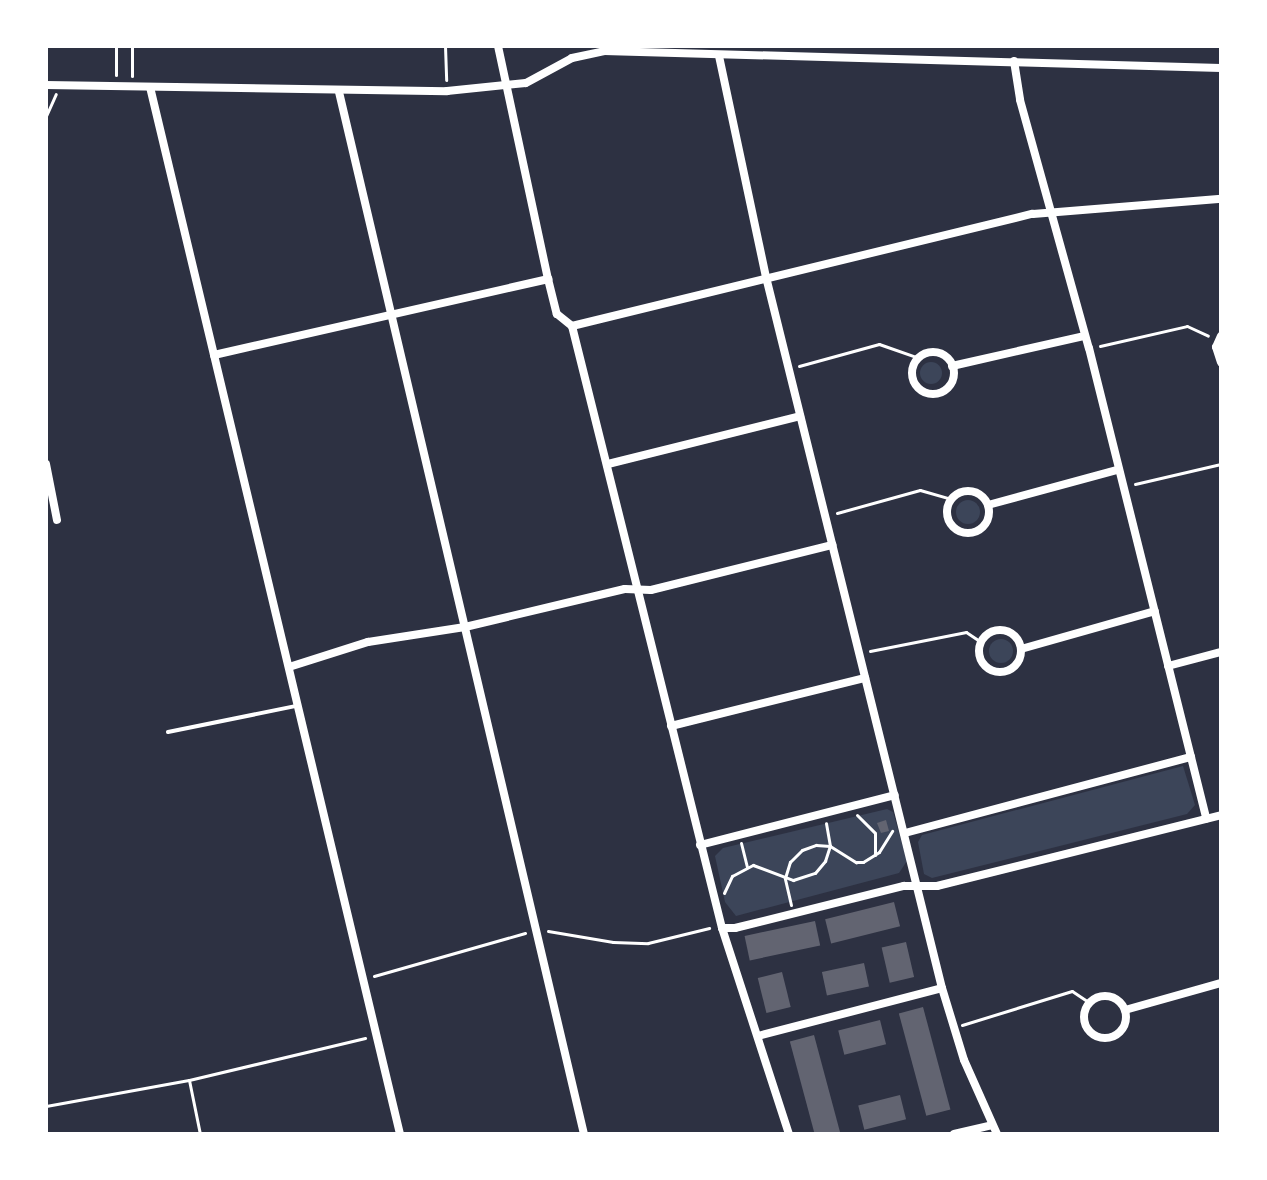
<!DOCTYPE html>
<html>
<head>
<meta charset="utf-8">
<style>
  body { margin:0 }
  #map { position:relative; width:1267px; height:1180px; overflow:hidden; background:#2d3142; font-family:"Roboto Condensed",sans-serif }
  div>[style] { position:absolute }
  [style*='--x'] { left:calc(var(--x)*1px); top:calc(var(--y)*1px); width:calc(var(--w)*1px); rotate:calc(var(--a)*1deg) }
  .green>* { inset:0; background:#3c4559 }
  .round { border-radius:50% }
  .building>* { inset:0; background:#626471; transform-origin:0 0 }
  .path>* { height:3px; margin:-1.5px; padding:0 1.5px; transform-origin:1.5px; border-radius:1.5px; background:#fff }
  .service>* { height:4px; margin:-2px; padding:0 2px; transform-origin:2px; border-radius:2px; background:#fff }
  .minor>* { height:8px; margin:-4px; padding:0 4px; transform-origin:4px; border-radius:4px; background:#fff }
  .minor>.ring { margin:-4px; padding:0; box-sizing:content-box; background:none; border:8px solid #fff; border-radius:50% }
  span { translate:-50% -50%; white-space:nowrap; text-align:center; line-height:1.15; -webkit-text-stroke:6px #fff; paint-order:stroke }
  .frame { position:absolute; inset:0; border:48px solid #fff; pointer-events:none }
</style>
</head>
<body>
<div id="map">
  <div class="green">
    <i class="round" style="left:920px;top:362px;width:22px;height:22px"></i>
    <i class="round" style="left:956px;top:500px;width:24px;height:24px"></i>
    <i class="round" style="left:989px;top:639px;width:24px;height:24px"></i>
    <i style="clip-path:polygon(1183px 766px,1195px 805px,1187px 814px,932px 878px,924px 874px,918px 842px,922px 835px)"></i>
    <i style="clip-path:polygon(887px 809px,893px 812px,907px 861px,899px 873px,736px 916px,725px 902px,715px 856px,723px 848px)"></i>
  </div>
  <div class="building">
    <i style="clip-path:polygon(886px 820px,889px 831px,881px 833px,877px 823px)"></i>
    <i style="left:894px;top:902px;width:25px;height:71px;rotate:76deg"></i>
    <i style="left:815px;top:921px;width:25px;height:72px;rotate:78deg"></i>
    <i style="left:906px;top:942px;width:36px;height:25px;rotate:77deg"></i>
    <i style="left:864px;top:963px;width:24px;height:43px;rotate:78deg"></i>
    <i style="left:782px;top:972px;width:36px;height:25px;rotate:76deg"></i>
    <i style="left:923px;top:1007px;width:106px;height:25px;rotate:75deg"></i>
    <i style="left:880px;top:1020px;width:25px;height:43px;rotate:76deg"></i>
    <i style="left:814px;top:1035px;width:102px;height:25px;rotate:75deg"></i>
    <i style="left:900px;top:1095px;width:25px;height:43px;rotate:76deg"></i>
  </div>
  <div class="path">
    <i style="--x:445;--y:46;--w:34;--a:88"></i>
    <i style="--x:116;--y:75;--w:29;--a:-90"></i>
    <i style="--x:132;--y:76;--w:30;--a:-90"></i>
    <i style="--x:46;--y:116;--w:24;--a:-66"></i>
    <i style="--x:1100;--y:346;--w:89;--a:-12.9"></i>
    <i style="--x:1187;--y:326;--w:23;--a:25"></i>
    <i style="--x:799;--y:366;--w:83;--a:-15.4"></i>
    <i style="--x:879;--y:344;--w:42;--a:19.3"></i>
    <i style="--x:1135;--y:484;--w:88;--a:-13.1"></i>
    <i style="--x:837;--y:513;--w:86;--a:-15.5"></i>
    <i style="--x:920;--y:490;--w:33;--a:16"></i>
    <i style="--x:870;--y:651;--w:98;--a:-11.2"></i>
    <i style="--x:966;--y:632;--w:18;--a:34"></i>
    <i style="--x:857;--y:815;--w:25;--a:45"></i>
    <i style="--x:875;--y:833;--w:22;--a:90"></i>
    <i style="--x:741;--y:843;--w:25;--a:76"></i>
    <i style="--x:724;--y:893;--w:19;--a:-65"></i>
    <i style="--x:732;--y:876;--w:24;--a:-28"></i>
    <i style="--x:753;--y:865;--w:43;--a:20.6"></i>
    <i style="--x:793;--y:880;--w:23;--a:-18"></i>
    <i style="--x:815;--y:873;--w:16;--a:-50"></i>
    <i style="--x:825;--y:861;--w:16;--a:-72"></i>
    <i style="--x:830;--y:846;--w:23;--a:-100"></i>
    <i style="--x:791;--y:905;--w:28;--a:-103"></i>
    <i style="--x:785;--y:878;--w:17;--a:-73"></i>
    <i style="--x:790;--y:862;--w:17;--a:-45"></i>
    <i style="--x:802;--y:850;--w:15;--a:-20"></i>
    <i style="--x:816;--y:845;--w:14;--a:4"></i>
    <i style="--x:830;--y:846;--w:31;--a:32"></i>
    <i style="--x:856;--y:862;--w:7;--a:0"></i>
    <i style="--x:863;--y:862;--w:19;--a:-32"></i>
    <i style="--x:879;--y:852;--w:25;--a:-58"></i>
    <i style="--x:548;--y:931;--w:66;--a:9.6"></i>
    <i style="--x:613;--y:942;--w:35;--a:2"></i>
    <i style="--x:648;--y:943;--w:63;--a:-13.8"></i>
    <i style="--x:374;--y:976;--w:157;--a:-15.9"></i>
    <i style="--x:962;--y:1025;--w:115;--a:-17.2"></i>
    <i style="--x:1072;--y:991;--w:22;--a:34"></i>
    <i style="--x:189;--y:1080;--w:55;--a:78.5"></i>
    <i style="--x:46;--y:1106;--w:145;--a:-10.3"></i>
    <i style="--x:189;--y:1080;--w:181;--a:-13.4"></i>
  </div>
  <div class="service">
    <i style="--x:168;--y:732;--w:131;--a:-11.5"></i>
  </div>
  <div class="minor">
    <i style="--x:498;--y:46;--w:238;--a:77.9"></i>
    <i style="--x:548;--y:279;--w:36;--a:76"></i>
    <i style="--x:557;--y:314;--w:19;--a:39"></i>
    <i style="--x:572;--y:326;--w:620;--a:76.01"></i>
    <i style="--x:722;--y:928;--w:217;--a:72"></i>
    <i style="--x:719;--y:56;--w:226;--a:78"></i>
    <i style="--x:766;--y:277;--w:732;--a:76.1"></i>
    <i style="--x:942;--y:988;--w:75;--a:73"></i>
    <i style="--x:964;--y:1060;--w:81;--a:66"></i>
    <i style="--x:1014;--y:61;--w:39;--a:81"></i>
    <i style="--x:1020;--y:100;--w:257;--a:74.5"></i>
    <i style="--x:1089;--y:348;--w:485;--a:76"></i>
    <i style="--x:46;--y:85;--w:401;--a:0.9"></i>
    <i style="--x:447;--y:91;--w:79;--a:-5.8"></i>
    <i style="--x:526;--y:83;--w:52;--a:-28.5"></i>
    <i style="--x:572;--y:58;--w:33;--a:-12"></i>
    <i style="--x:604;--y:51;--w:617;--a:1.58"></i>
    <i style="--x:150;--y:87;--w:1076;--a:76.57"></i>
    <i style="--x:339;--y:92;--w:1070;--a:76.77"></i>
    <i style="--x:572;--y:326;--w:474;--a:-13.7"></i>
    <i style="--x:1033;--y:214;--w:189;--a:-4.6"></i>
    <i style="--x:1221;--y:336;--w:12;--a:114"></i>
    <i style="--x:1216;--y:347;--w:16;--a:72"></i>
    <i class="ring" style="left:912px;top:352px;width:34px;height:34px"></i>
    <i style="--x:214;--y:355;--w:343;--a:-12.8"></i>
    <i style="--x:952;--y:366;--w:135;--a:-12.8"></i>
    <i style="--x:46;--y:464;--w:57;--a:78.9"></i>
    <i style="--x:608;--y:464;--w:198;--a:-14"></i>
    <i class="ring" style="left:947px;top:491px;width:34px;height:34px"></i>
    <i style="--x:988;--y:505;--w:134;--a:-15.2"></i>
    <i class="ring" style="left:979px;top:630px;width:34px;height:34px"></i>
    <i style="--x:1021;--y:649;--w:139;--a:-15.8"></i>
    <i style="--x:1168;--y:666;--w:55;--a:-14.8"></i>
    <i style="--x:289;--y:667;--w:83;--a:-17.6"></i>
    <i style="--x:368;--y:642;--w:98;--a:-8.8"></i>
    <i style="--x:465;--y:627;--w:164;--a:-13.4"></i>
    <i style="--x:625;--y:589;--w:26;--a:2"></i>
    <i style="--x:651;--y:590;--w:187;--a:-14"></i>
    <i style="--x:671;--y:726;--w:200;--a:-13.9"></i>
    <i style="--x:905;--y:833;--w:296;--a:-14.9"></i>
    <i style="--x:700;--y:845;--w:201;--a:-14.4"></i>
    <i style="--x:722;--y:928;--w:13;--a:0"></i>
    <i style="--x:735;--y:928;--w:174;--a:-14"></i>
    <i style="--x:904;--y:886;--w:33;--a:0"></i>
    <i style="--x:937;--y:886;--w:293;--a:-14"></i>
    <i class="ring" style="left:1084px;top:996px;width:34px;height:34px"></i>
    <i style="--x:1125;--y:1010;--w:100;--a:-15.7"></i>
    <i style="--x:758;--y:1036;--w:190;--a:-14.6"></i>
    <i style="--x:954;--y:1134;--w:39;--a:-13"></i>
  </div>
  <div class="frame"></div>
</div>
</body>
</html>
